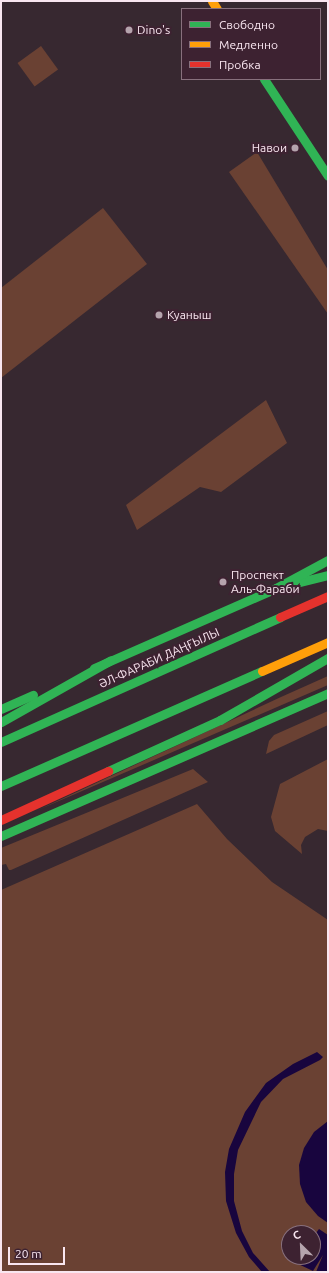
<!DOCTYPE html>
<html>
<head>
<meta charset="utf-8">
<style>
  body { margin:0 }
  #map { position:relative; width:329px; height:1273px; overflow:hidden; background:#372830; font-family:Ubuntu,sans-serif }
  div>[style] { position:absolute }
  [style*='--x'] { left:calc(var(--x)*1px); top:calc(var(--y)*1px); width:calc(var(--w)*1px); rotate:calc(var(--a)*1deg) }
  .green>* { inset:0; background:#6a4133; transform-origin:0 0 }
  .water>* { inset:0; background:#18053e }
  .fast>* { height:9px; margin:-4.5px; padding:0 4.5px; transform-origin:4.5px; border-radius:4.5px; background:#30b455 }
  .slow>* { height:9px; margin:-4.5px; padding:0 4.5px; transform-origin:4.5px; border-radius:4.5px; background:#ff9f0a }
  .jam>* { height:9px; margin:-4.5px; padding:0 4.5px; transform-origin:4.5px; border-radius:4.5px; background:#e5322d }
  .dots>* { width:11px; height:11px; translate:-50% -50%; box-sizing:border-box; border:2px solid #3d2231; border-radius:50% }
  span { translate:-50% -50%; white-space:nowrap; text-align:center; line-height:1.15; -webkit-text-stroke:4px #3d2231; paint-order:stroke }
  .poi-label { font-size:12px; color:#f9e6f0 }
  .left { translate:0 -50%; text-align:left }
  .right { translate:-100% -50%; text-align:right }
  .street-label { font-size:12px; color:#f9e6f0 }
  .frame { position:absolute; inset:0; border:2px solid #f9e6f0; pointer-events:none }
  .legend { position:absolute; left:181px; top:8px; width:140px; height:72px; box-sizing:border-box; background:#3d2231; border:1px solid #88707d; margin:0; padding:5px 7px; list-style:none; font-size:12px; color:#f9e6f0 }
  .legend li { display:flex; align-items:center; gap:8px; height:20px }
  .legend b { width:20px; border:1px solid #88707d }
  .north { position:absolute; left:281px; top:1225px; width:40px; height:40px; box-sizing:border-box; background:#3d2231; border:1px solid #88707d; border-radius:50%; rotate:336deg; font-size:11px; font-weight:700; line-height:16px; text-align:center; color:#f9e6f0 }
  .north::after { content:''; display:block; margin:auto; width:14px; height:18px; background:#b5a4ad; clip-path:polygon(50% 0,100% 100%,50% 72%,0 100%) }
  .scale { position:absolute; left:8px; top:1247px; width:57px; height:18px; box-sizing:border-box; border:2px solid #f9e6f0; border-top:0; padding-left:5px; font-size:12px; line-height:14px; white-space:nowrap; color:#f9e6f0; -webkit-text-stroke:3px #3d2231; paint-order:stroke }
</style>
</head>
<body>
<div id="map">
  <div class="green">
    <i style="left:41px;top:46px;width:29px;height:29px;rotate:54deg"></i>
    <i style="clip-path:polygon(257px 152px,328px 270px,328px 314px,229px 172px)"></i>
    <i style="clip-path:polygon(103px 208px,147px 264px,1px 378px,1px 288px)"></i>
    <i style="clip-path:polygon(266px 400px,287px 443px,221px 492px,200px 487px,137px 530px,126px 505px)"></i>
    <i style="clip-path:polygon(328px 676px,328px 685px,38px 810px,281px 697px)"></i>
    <i style="clip-path:polygon(328px 711px,328px 725px,266px 754px,269px 741px,274px 735px)"></i>
    <i style="clip-path:polygon(328px 759px,328px 831px,318px 829px,305px 837px,301px 845px,302px 854px,275px 831px,271px 817px,280px 784px)"></i>
    <i style="clip-path:polygon(193px 769px,208px 782px,11px 870px,9px 870px,6px 864px,1px 865px,1px 848px)"></i>
    <i style="clip-path:polygon(evenodd,197px 804px,227px 839px,272px 882px,328px 920px,328px 1272px,1px 1272px,1px 890px,197px 804px,289px 1233px,313px 1233px,313px 1257px,289px 1257px,289px 1233px)"></i>
  </div>
  <div class="water">
    <i style="clip-path:polygon(317px 1052px,323px 1057px,320px 1060px,283px 1079px,261px 1102px,238px 1150px,234px 1174px,234px 1201px,242px 1231px,253px 1253px,270px 1272px,262px 1272px,249px 1257px,236px 1233px,226px 1201px,225px 1172px,229px 1149px,245px 1112px,266px 1083px,293px 1064px)"></i>
    <i style="clip-path:polygon(328px 1121px,328px 1223px,318px 1216px,306px 1202px,300px 1184px,299px 1165px,304px 1148px,314px 1132px)"></i>
    <i style="clip-path:polygon(319px 1229px,328px 1235px,328px 1272px,316px 1272px,323px 1255px,313px 1271px,294px 1262px,298px 1257px,313px 1257px,313px 1237px)"></i>
  </div>
  <div class="fast">
    <i style="--x:264;--y:79;--w:116;--a:56.6"></i>
    <i style="--x:276;--y:588;--w:54;--a:-14"></i>
    <i style="--x:94;--y:668;--w:199;--a:-23.7"></i>
    <i style="--x:276;--y:588;--w:59;--a:-28.3"></i>
    <i style="--x:1;--y:709;--w:35;--a:-24"></i>
    <i style="--x:1;--y:722;--w:126;--a:-29.4"></i>
    <i style="--x:1;--y:742;--w:306;--a:-24.1"></i>
    <i style="--x:108;--y:771;--w:123;--a:-24.5"></i>
    <i style="--x:220;--y:720;--w:125;--a:-29.9"></i>
    <i style="--x:1;--y:786;--w:285;--a:-23.8"></i>
    <i style="--x:1;--y:836;--w:357;--a:-23.6"></i>
  </div>
  <div class="slow">
    <i style="--x:212;--y:1;--w:9;--a:58"></i>
    <i style="--x:262;--y:671;--w:72;--a:-23.7"></i>
  </div>
  <div class="jam">
    <i style="--x:280;--y:617;--w:52;--a:-23.6"></i>
    <i style="--x:1;--y:820;--w:118;--a:-24.6"></i>
  </div>
  <div class="dots">
    <i style="left:129px;top:30px;background:#b5a4ad"></i>
    <i style="left:295px;top:148px;background:#b5a4ad"></i>
    <i style="left:159px;top:315px;background:#b5a4ad"></i>
    <i style="left:223px;top:582px;background:#b5a4ad"></i>
  </div>
  <div class="poi-label">
    <span class="left" style="left:137px;top:30px">Dino's</span>
    <span class="right" style="left:287px;top:148px">Навои</span>
    <span class="left" style="left:167px;top:315px">Куаныш</span>
    <span class="left" style="left:231px;top:582px">Проспект<br>Аль-Фараби</span>
  </div>
  <div class="street-label">
    <span style="left:159px;top:658px;rotate:-24deg">ӘЛ-ФАРАБИ ДАҢҒЫЛЫ</span>
  </div>
  <div class="frame"></div>
  <ul class="legend">
  <li><b style="height:5px;background:#30b455"></b>Свободно</li>
  <li><b style="height:5px;background:#ff9f0a"></b>Медленно</li>
  <li><b style="height:5px;background:#e5322d"></b>Пробка</li>
  </ul>
  <div class="north">С</div>
  <div class="scale">20 m</div>
</div>
</body>
</html>
